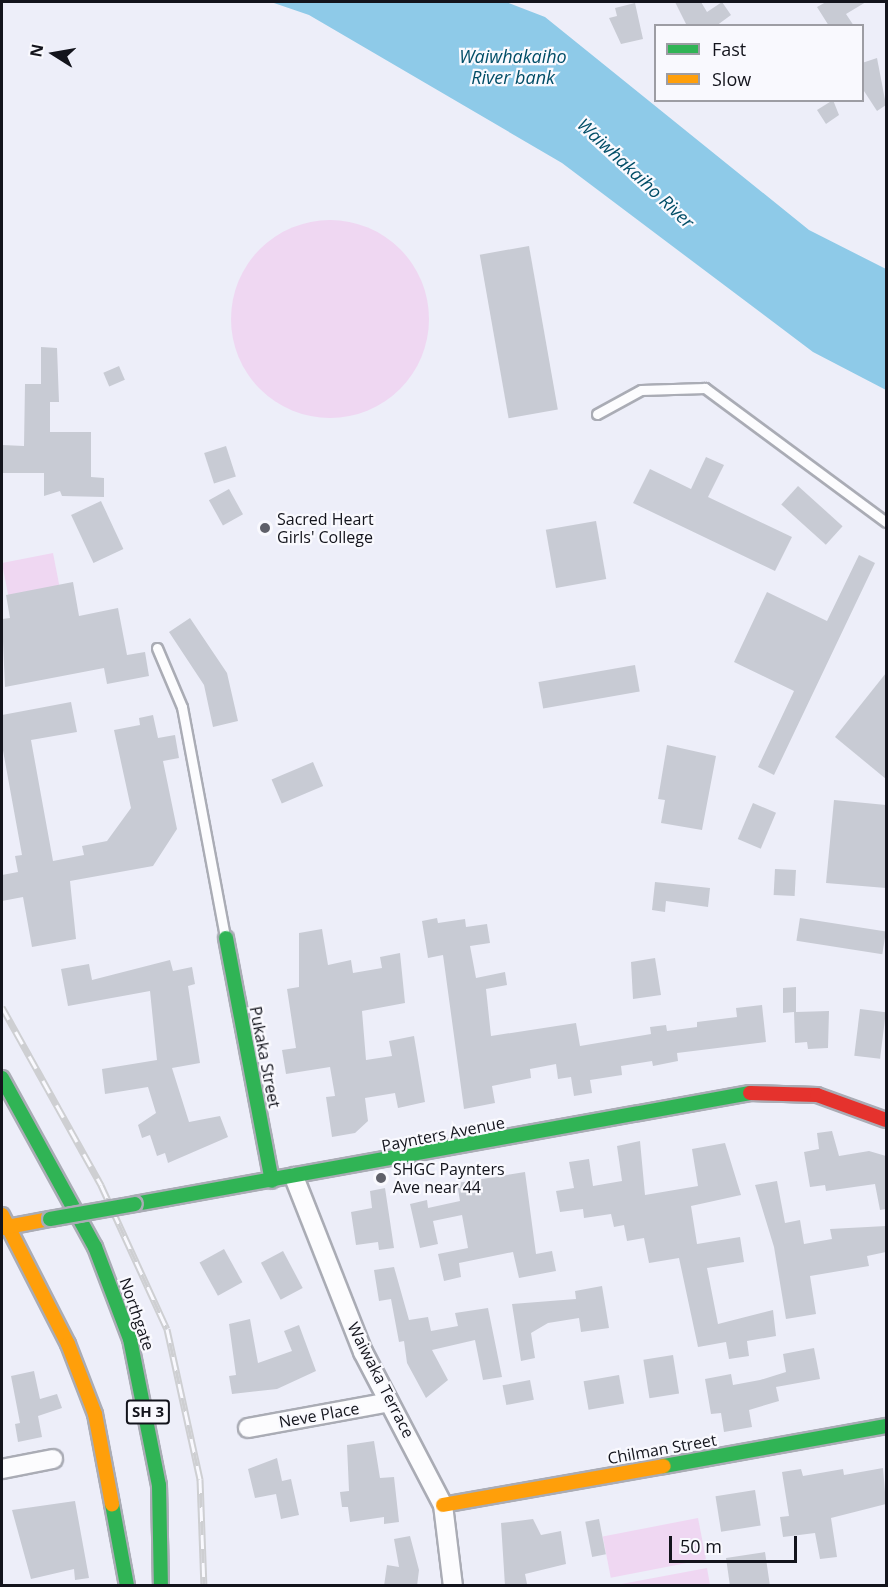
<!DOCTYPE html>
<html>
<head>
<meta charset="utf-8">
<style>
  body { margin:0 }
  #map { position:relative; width:888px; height:1587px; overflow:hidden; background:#edeef9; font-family:"Open Sans",sans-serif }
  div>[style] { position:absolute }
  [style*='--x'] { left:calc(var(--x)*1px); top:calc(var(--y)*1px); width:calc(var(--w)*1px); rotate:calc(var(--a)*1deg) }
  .green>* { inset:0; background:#efd7f2; transform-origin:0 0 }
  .round { border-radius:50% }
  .water>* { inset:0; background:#8ecae8 }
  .building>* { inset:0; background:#c8cbd4; transform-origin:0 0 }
  .roads { filter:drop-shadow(2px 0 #aaacb5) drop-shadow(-2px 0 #aaacb5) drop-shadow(0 2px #aaacb5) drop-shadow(0 -2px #aaacb5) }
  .lane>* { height:9px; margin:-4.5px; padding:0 4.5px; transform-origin:4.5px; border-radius:4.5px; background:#fcfcfe }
  .street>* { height:18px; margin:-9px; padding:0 9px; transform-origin:9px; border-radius:9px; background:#fcfcfe }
  .fast>* { height:14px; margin:-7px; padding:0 7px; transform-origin:7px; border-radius:7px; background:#30b455 }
  .slow>* { height:14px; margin:-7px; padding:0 7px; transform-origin:7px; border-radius:7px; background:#ff9f0a }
  .jam>* { height:14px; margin:-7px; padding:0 7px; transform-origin:7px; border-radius:7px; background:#e5322d }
  .rail>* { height:7px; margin-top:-3.5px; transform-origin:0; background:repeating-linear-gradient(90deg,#f9f9fe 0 14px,#cecfd2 0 28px); box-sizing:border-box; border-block:2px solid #cecfd2 }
  .bridges { filter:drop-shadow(2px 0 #aaacb5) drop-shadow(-2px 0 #aaacb5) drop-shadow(0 2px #aaacb5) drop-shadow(0 -2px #aaacb5) }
  .fast-bridge>* { height:14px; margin:-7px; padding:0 7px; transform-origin:7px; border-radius:7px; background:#30b455 }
  .dots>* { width:16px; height:16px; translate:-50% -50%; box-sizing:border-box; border:3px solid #f9f9fe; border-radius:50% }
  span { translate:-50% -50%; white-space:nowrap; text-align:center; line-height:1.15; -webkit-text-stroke:4.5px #f9f9fe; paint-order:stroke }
  .shield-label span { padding:2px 4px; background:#f9f9fe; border:2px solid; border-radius:4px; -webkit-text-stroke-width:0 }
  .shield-label { font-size:15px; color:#13141c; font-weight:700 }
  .poi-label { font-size:16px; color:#13141c }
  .left { translate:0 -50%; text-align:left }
  .street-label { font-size:16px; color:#13141c }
  .water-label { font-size:18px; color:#004d67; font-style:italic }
  .frame { position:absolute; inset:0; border:3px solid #13141c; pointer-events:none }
  .legend { position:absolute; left:654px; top:24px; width:210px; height:78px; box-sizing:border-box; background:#f9f9fe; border:2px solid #9d9da4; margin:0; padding:8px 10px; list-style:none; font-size:18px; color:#13141c }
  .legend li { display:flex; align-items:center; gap:12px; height:30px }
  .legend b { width:30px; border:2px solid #9d9da4 }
  .north { position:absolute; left:24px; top:24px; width:60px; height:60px; -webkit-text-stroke:4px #f9f9fe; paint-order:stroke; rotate:281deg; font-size:16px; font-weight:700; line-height:24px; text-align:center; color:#13141c }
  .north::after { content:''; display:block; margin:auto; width:21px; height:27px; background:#13141c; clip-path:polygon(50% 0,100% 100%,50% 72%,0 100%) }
  .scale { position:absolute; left:669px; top:1536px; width:128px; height:27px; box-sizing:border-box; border:3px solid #13141c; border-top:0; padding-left:8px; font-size:18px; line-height:21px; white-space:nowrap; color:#13141c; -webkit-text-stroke:4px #f9f9fe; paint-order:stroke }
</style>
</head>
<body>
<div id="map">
  <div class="green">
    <i class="round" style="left:231px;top:220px;width:198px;height:198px"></i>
    <i style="left:53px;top:553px;width:37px;height:52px;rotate:79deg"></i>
    <i style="left:698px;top:1518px;width:42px;height:97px;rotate:79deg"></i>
    <i style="clip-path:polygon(707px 1568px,710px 1585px,616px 1585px)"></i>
  </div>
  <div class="water">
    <i style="clip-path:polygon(271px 2px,506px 2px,545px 17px,809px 230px,886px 269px,886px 390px,813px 352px,562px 163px,309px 15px)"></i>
  </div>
  <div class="building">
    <i style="clip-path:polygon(675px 2px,701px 2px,707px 12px,722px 2px,731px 15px,716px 26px,687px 26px)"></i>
    <i style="clip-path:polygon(826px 2px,866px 2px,846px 14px,854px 26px,829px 26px,817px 7px)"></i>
    <i style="clip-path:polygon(635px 3px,643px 39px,621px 44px,609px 18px,617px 16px,615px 8px)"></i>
    <i style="clip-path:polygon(877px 58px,886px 105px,877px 111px,862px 88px,862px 63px)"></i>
    <i style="clip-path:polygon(833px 100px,839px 115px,826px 124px,817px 110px)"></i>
    <i style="left:529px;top:246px;width:166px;height:50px;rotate:80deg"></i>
    <i style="clip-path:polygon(41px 347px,57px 348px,59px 402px,50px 402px,50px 432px,91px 432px,91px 477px,104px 478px,104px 497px,62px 496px,60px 491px,44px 496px,44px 473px,2px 473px,2px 445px,24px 446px,25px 384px,41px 384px)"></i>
    <i style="left:119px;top:366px;width:15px;height:17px;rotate:67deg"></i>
    <i style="left:226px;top:446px;width:32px;height:23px;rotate:72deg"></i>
    <i style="clip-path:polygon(706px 457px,724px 465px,708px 497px,792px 537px,775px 571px,633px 503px,650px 469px,691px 489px)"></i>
    <i style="left:798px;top:486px;width:60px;height:25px;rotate:42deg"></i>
    <i style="left:229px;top:489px;width:29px;height:23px;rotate:61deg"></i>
    <i style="left:101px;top:501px;width:53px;height:33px;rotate:65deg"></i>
    <i style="left:596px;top:521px;width:59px;height:51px;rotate:80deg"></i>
    <i style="clip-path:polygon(859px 555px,875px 563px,774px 775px,758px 767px,794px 691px,734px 662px,767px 592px,827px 621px)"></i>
    <i style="clip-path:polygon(73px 582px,79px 616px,118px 608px,127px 655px,145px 652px,149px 676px,107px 684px,104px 668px,5px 687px,2px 619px,10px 618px,6px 595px)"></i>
    <i style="clip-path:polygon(190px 618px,227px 673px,238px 721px,213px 727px,204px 685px,169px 632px)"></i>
    <i style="left:635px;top:665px;width:27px;height:98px;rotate:80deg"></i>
    <i style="clip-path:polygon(886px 673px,886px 779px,835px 737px)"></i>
    <i style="clip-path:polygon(71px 702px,77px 732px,31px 740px,53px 861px,84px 855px,82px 846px,107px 841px,131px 808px,114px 730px,140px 725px,139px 718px,153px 715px,158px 738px,175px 735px,179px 758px,163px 761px,177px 829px,153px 866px,70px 881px,76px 939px,32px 947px,23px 897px,2px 901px,2px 875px,18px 872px,15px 856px,22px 855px,2px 745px,2px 715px)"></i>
    <i style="clip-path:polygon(667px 745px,716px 756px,702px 830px,661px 823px,665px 800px,658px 799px)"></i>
    <i style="left:313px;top:762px;width:26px;height:45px;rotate:67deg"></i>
    <i style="clip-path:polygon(834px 800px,886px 805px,886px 888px,826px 883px)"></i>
    <i style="left:753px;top:803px;width:25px;height:39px;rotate:23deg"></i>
    <i style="left:775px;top:869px;width:21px;height:26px;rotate:3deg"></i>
    <i style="clip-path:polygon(655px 882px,710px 888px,708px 907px,666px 901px,665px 912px,652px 910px)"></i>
    <i style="clip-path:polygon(437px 918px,438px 923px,465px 919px,466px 927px,487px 924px,490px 943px,470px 946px,476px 978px,505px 972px,507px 985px,486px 989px,491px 1036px,576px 1023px,580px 1046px,651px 1034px,650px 1027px,666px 1025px,667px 1031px,697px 1027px,697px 1022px,737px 1017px,736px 1008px,762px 1005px,766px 1042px,677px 1053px,678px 1061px,653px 1066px,652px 1061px,621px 1066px,622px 1075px,590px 1080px,592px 1093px,574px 1096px,571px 1077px,558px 1079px,556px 1064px,530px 1069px,531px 1078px,492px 1086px,495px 1103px,464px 1109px,443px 955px,428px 958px,422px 921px)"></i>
    <i style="left:800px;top:918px;width:87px;height:23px;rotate:9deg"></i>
    <i style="clip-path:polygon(322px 929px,328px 965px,351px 960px,353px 973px,382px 968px,380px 957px,400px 953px,405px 1003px,362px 1011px,366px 1060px,392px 1056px,389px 1041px,414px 1036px,425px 1102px,398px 1108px,395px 1093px,365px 1098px,368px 1121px,355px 1133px,332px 1137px,326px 1097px,335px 1096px,330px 1067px,286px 1074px,282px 1050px,296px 1048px,287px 989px,299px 987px,299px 933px)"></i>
    <i style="clip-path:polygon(655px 958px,661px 995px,633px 999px,631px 962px)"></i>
    <i style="clip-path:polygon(170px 960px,173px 971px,192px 967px,195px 984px,188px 986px,200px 1063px,172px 1068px,189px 1122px,220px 1116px,228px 1137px,168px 1163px,165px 1153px,157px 1156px,150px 1135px,142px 1138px,138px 1125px,156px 1113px,148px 1087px,105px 1094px,102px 1069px,157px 1060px,150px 991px,68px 1006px,61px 969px,89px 964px,92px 980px)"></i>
    <i style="clip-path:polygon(796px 987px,796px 1012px,829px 1011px,828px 1048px,808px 1049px,807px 1042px,795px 1043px,794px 1012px,783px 1013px,783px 988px)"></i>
    <i style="left:860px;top:1009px;width:26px;height:47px;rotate:7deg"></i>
    <i style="clip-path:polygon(832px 1131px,839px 1156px,869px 1151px,886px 1156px,886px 1209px,880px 1210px,875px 1184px,826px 1191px,825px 1185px,810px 1187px,804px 1152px,819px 1149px,817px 1133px)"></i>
    <i style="clip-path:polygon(640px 1141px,645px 1195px,698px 1186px,692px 1149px,725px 1143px,741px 1195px,691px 1206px,697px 1244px,740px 1237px,744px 1262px,707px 1268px,718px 1324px,773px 1310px,776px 1336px,747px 1341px,749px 1356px,729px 1359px,726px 1342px,698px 1347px,679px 1258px,649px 1263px,644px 1238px,627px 1241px,624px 1225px,614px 1227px,611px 1214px,584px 1218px,583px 1209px,560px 1212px,556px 1191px,574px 1188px,569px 1162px,589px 1159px,593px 1186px,622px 1181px,617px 1146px)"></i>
    <i style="clip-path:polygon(525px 1172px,536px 1254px,552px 1251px,556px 1271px,519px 1278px,513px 1252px,459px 1263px,461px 1277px,444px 1281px,438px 1254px,468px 1248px,462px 1215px,433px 1221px,438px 1244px,420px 1248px,410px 1204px,427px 1200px,428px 1208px,460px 1201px,457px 1183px)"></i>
    <i style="clip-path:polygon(777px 1181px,785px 1223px,800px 1220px,804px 1244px,832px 1239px,830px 1229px,886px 1226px,886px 1252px,867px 1256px,869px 1266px,810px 1276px,816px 1314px,786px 1319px,774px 1247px,755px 1185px)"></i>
    <i style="clip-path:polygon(385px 1188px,394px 1248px,379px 1250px,378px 1242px,356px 1245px,351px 1212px,372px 1208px,370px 1191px)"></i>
    <i style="left:224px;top:1249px;width:38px;height:28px;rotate:61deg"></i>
    <i style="left:283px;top:1251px;width:42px;height:25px;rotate:62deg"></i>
    <i style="clip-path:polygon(394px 1267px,409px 1320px,428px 1317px,431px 1331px,458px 1326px,455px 1313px,488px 1308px,502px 1377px,483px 1380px,475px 1340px,432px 1350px,448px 1380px,426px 1398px,407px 1363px,404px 1341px,399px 1342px,391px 1299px,379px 1301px,374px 1270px)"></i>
    <i style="clip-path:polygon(602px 1286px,609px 1328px,581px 1332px,579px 1318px,548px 1323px,531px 1333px,535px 1358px,521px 1361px,512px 1304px,576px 1299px,575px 1291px)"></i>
    <i style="clip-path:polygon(250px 1319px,258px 1363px,292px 1351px,284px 1331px,299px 1325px,316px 1371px,277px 1389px,232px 1394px,229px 1376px,236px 1375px,229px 1324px)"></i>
    <i style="clip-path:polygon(814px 1348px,820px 1379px,776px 1387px,779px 1401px,749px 1410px,752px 1427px,724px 1432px,721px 1413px,711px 1414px,705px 1379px,731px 1374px,733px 1385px,760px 1380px,786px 1372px,783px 1354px)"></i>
    <i style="left:673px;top:1355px;width:39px;height:30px;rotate:81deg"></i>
    <i style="clip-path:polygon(34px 1371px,40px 1399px,57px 1394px,62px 1408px,38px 1416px,42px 1437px,18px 1442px,15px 1424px,20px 1423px,11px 1376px)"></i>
    <i style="left:619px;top:1375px;width:29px;height:36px;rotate:80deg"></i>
    <i style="left:530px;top:1380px;width:20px;height:28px;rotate:79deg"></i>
    <i style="clip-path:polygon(374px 1441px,380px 1478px,394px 1477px,399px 1522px,384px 1524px,384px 1517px,350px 1522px,348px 1507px,342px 1507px,340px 1492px,349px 1491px,347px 1445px)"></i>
    <i style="clip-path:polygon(277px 1458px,282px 1481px,291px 1479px,299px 1515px,281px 1519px,276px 1494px,255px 1498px,248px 1469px)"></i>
    <i style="clip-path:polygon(883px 1468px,886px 1504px,831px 1518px,837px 1557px,820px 1559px,815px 1533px,783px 1537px,780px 1517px,789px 1516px,782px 1472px,801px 1469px,803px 1476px,843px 1469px,844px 1475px)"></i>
    <i style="left:755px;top:1490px;width:36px;height:40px;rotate:81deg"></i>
    <i style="clip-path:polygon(75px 1501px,89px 1578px,75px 1580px,74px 1569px,31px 1579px,12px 1510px)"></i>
    <i style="clip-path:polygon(533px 1519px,541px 1535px,561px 1531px,566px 1564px,525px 1574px,527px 1584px,505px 1586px,501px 1523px)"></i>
    <i style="left:599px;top:1519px;width:36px;height:14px;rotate:79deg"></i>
    <i style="clip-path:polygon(410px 1536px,419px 1570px,417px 1586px,384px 1586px,387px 1565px,399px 1567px,394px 1539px)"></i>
    <i style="clip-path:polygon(765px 1552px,770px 1586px,730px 1586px,726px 1558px)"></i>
  </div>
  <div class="roads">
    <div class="lane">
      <i style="--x:597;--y:414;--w:50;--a:-28.6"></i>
      <i style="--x:641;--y:390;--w:64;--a:-1.8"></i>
      <i style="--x:705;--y:388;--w:225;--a:36.5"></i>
      <i style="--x:157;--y:648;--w:64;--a:67"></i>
      <i style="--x:182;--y:707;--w:233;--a:79.4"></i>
    </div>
    <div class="street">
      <i style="--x:294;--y:1177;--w:188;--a:68.5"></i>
      <i style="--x:363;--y:1352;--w:173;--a:62.4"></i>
      <i style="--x:443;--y:1505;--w:82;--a:83"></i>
      <i style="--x:248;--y:1428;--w:143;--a:-10.4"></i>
      <i style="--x:2;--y:1469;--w:52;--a:-11.1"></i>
    </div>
    <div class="fast">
      <i style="--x:226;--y:938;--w:247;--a:79.3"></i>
      <i style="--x:2;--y:1078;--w:193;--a:61.2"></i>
      <i style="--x:95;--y:1247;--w:98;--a:69.2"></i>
      <i style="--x:130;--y:1339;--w:149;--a:78.8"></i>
      <i style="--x:159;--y:1485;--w:101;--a:88.9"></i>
      <i style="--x:135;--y:1204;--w:625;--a:-10.23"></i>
      <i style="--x:664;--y:1466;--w:226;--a:-10.2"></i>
      <i style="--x:112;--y:1504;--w:83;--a:79.6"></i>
    </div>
    <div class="slow">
      <i style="--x:2;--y:1215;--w:145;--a:62.9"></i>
      <i style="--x:68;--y:1344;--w:75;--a:68.9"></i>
      <i style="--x:95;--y:1414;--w:92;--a:79.3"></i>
      <i style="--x:2;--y:1228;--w:49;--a:-10.6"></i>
      <i style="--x:443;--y:1505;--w:224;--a:-10"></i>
    </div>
    <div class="jam">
      <i style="--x:750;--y:1093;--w:67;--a:1.7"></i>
      <i style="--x:817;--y:1095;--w:73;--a:19.9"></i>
    </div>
  </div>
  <div class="rail">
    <i style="--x:2;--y:1007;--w:204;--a:60.9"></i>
    <i style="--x:101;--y:1185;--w:158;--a:65.4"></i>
    <i style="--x:167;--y:1329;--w:154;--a:77.6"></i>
    <i style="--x:200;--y:1479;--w:107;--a:87.9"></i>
  </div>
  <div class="bridges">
    <div class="fast-bridge">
      <i style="--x:50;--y:1219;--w:86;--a:-10"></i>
    </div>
  </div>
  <div class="dots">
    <i style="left:265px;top:528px;background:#5f6069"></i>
    <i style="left:381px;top:1178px;background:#5f6069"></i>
  </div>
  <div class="shield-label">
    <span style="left:148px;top:1412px">SH 3</span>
  </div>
  <div class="poi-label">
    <span class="left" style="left:277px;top:528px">Sacred Heart<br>Girls' College</span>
    <span class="left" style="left:393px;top:1178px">SHGC Paynters<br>Ave near 44</span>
  </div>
  <div class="street-label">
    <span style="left:265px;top:1057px;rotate:79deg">Pukaka Street</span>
    <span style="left:443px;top:1134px;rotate:-11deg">Paynters Avenue</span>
    <span style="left:137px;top:1314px;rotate:71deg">Northgate</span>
    <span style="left:381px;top:1380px;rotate:63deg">Waiwaka Terrace</span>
    <span style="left:319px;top:1415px;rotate:-10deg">Neve Place</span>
    <span style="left:662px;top:1449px;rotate:-10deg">Chilman Street</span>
  </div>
  <div class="water-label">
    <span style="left:513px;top:67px">Waiwhakaiho<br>River bank</span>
    <span style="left:636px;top:173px;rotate:43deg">Waiwhakaiho River</span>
  </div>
  <div class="frame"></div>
  <ul class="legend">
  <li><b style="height:8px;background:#30b455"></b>Fast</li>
  <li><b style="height:8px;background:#ff9f0a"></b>Slow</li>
  </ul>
  <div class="north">N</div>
  <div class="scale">50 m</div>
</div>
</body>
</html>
